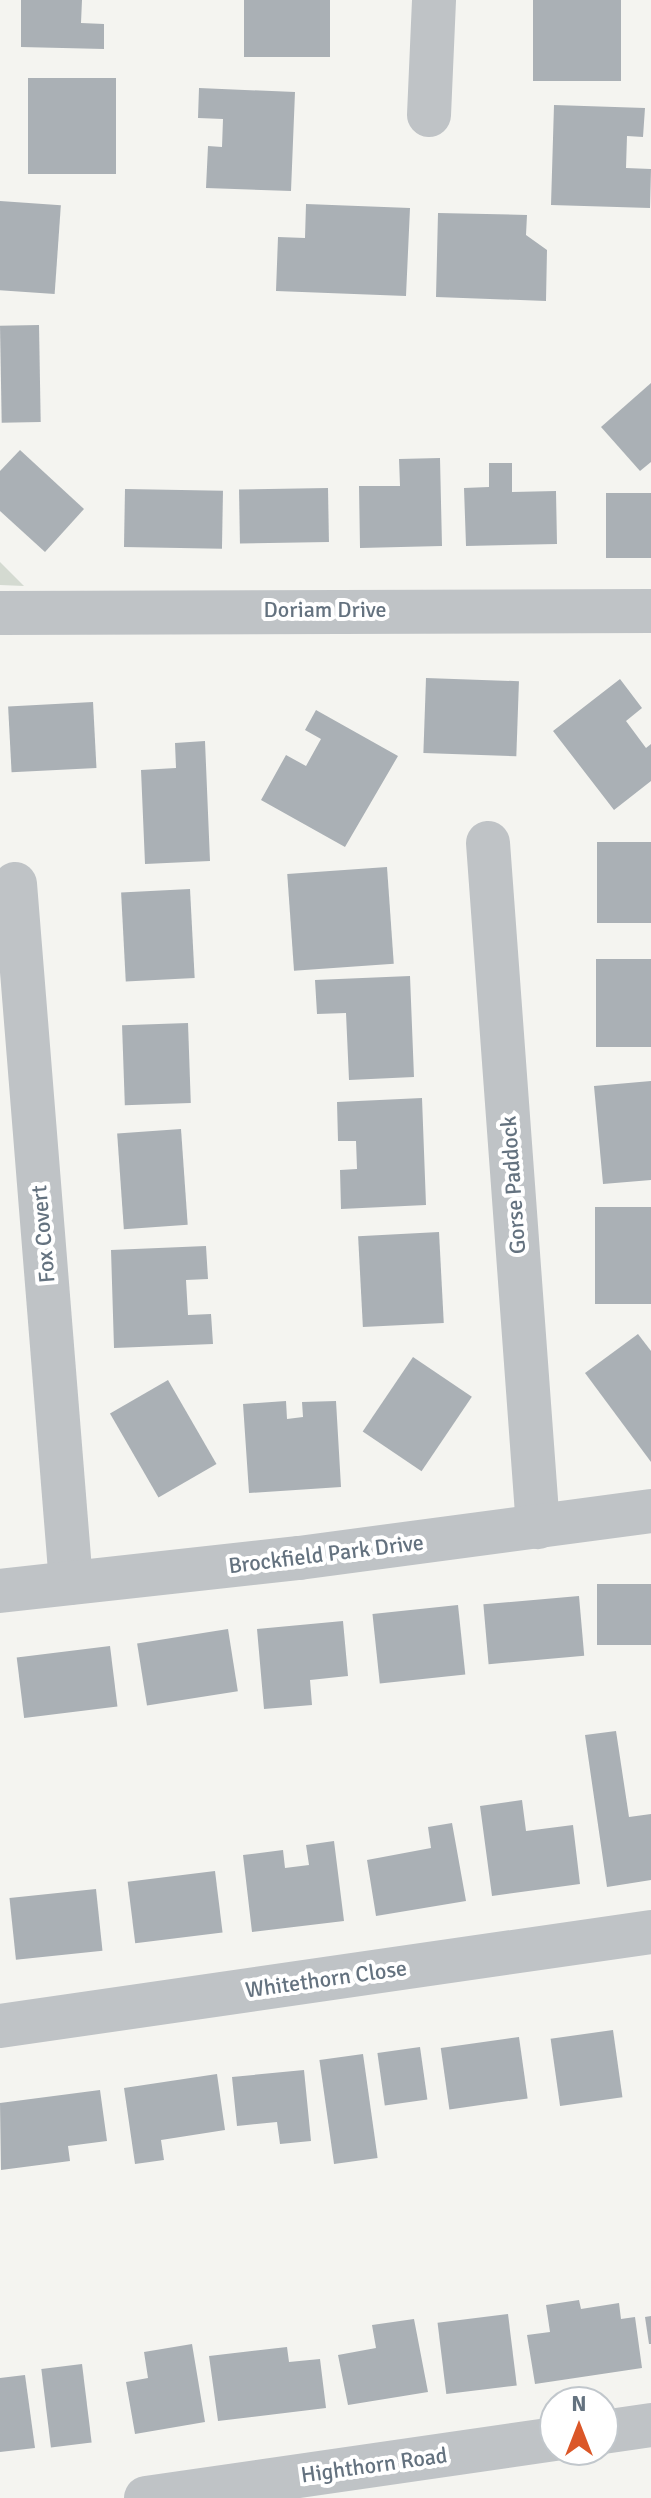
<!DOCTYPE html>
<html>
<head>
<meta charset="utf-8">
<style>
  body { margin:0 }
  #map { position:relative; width:651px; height:2498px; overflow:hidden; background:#f4f4f0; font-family:Signika,sans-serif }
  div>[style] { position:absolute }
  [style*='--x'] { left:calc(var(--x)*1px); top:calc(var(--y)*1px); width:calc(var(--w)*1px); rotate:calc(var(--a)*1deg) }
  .green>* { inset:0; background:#d4dad1 }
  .building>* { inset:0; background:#aab0b5; transform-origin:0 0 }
  .street>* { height:44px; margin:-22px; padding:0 22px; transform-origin:22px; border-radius:22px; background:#bfc3c6 }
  span { translate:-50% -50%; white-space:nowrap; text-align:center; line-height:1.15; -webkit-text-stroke:8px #fff; paint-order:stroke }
  .street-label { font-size:22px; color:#64727f }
  .north { position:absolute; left:539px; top:2386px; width:80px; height:80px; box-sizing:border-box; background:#fff; border:2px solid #c1c7cc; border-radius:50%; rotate:0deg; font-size:22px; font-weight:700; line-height:32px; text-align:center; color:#64727f }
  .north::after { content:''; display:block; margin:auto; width:28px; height:36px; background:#db5728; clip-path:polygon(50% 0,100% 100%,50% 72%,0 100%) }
</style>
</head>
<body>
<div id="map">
  <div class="green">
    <i style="clip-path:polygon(0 562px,24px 586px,0 585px)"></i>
  </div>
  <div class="building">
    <i style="clip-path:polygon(21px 0,82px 0,81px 23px,104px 24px,104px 49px,21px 47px)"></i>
    <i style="left:244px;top:0;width:86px;height:57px"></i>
    <i style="left:533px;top:0;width:88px;height:81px"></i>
    <i style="left:28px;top:78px;width:88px;height:96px"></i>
    <i style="clip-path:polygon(199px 88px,295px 92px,291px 191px,206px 188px,208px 146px,222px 147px,223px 119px,198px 118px)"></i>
    <i style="clip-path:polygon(554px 105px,645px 108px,643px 137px,627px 136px,626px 168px,651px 169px,650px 208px,551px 205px)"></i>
    <i style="left:0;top:201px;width:61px;height:89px;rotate:4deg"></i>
    <i style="clip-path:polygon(306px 204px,410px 208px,406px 296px,276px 291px,278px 237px,305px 238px)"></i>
    <i style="clip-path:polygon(438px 213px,527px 215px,526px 235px,547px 250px,546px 301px,436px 297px)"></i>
    <i style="left:39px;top:325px;width:97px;height:39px;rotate:89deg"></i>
    <i style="clip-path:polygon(651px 383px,651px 462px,640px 471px,601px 427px)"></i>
    <i style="clip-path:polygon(20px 450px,84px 509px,45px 552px,0 511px,0 471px)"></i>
    <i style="clip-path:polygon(440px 458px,442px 546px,360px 548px,359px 486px,400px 486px,399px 459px)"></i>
    <i style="clip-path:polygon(489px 463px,512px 463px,512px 492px,556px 491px,557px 544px,466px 546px,464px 488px,489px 487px)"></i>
    <i style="left:328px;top:488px;width:54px;height:89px;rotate:89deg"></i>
    <i style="left:125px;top:489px;width:98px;height:58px;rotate:1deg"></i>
    <i style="left:606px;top:493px;width:45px;height:65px"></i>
    <i style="left:426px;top:678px;width:93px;height:75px;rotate:2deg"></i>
    <i style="clip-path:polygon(620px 679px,642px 708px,626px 721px,646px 748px,651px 744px,651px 781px,614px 810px,553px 731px)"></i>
    <i style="left:93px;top:702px;width:66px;height:85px;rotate:87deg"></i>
    <i style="clip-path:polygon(316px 710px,398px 756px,345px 847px,261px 800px,286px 755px,306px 766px,321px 739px,305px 730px)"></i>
    <i style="clip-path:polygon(205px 741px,210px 861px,145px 864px,141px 770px,176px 768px,175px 743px)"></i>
    <i style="left:651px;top:842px;width:81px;height:54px;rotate:90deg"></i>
    <i style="left:387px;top:867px;width:97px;height:100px;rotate:86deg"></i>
    <i style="left:190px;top:889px;width:89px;height:69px;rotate:87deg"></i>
    <i style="left:651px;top:959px;width:88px;height:55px;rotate:90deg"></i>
    <i style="clip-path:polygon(410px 976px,414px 1077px,349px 1080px,346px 1013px,317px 1014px,315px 980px)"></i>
    <i style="left:188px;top:1023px;width:80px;height:66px;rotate:88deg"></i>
    <i style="clip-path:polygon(651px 1081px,651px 1180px,603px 1184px,594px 1086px)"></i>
    <i style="clip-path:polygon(422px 1098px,426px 1205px,341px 1209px,340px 1170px,357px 1169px,356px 1141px,338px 1141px,337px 1102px)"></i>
    <i style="left:181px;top:1129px;width:96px;height:64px;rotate:86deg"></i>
    <i style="left:651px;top:1207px;width:97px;height:56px;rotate:90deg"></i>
    <i style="left:439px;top:1232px;width:91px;height:81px;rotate:87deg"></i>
    <i style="clip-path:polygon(206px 1246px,208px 1279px,186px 1280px,188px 1315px,211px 1314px,213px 1344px,114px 1348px,111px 1250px)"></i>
    <i style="clip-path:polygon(638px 1334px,651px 1351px,651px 1462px,585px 1373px)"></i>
    <i style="left:413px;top:1357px;width:71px;height:90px;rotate:34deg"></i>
    <i style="left:168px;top:1380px;width:97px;height:67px;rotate:60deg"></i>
    <i style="clip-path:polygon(286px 1401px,287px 1419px,303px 1417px,302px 1402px,336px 1401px,341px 1487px,249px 1493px,243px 1404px)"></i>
    <i style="left:651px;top:1584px;width:61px;height:54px;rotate:90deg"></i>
    <i style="left:579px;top:1596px;width:60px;height:96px;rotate:85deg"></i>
    <i style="left:458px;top:1605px;width:70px;height:86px;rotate:84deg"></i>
    <i style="clip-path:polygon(343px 1621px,348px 1676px,310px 1680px,312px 1705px,264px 1709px,257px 1629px)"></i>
    <i style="left:228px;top:1629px;width:63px;height:92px;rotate:81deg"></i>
    <i style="left:110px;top:1646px;width:61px;height:94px;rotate:83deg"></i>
    <i style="clip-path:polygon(616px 1731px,629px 1817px,651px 1814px,651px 1880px,607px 1887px,585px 1735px)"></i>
    <i style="clip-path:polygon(522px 1800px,526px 1831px,573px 1825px,580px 1884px,492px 1896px,480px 1806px)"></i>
    <i style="clip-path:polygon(452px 1823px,466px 1901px,376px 1916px,367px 1860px,431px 1848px,428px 1827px)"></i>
    <i style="clip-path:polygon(334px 1841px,344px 1921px,252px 1932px,243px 1855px,283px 1850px,285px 1868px,309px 1865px,306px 1845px)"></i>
    <i style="left:215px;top:1871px;width:62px;height:88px;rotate:83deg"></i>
    <i style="left:96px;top:1889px;width:62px;height:87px;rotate:84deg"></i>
    <i style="left:613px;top:2030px;width:68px;height:63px;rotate:82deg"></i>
    <i style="left:519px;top:2037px;width:62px;height:79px;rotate:82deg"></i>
    <i style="left:420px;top:2047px;width:53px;height:43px;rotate:82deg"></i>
    <i style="left:363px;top:2054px;width:105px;height:44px;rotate:82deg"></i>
    <i style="clip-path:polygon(304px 2070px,311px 2141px,280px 2144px,277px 2122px,237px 2126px,232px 2077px)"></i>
    <i style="clip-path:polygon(217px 2074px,225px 2130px,161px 2140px,164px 2160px,135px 2164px,124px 2088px)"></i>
    <i style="clip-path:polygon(100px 2090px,107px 2141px,68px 2146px,70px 2161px,1px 2170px,0 2103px)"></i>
    <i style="clip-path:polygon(579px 2300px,581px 2309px,619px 2303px,621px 2319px,635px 2317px,642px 2368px,535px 2384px,527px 2335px,550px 2332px,546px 2305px)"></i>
    <i style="left:508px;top:2314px;width:72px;height:71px;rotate:83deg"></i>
    <i style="clip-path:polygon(651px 2316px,651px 2344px,649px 2344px,645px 2317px)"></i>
    <i style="clip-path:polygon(414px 2319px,428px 2392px,348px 2405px,338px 2355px,376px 2348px,372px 2325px)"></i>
    <i style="clip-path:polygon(192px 2344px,205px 2422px,135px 2434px,126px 2382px,148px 2378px,144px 2352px)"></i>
    <i style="clip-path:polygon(287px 2347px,289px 2362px,320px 2359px,326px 2408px,218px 2421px,209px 2356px)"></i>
    <i style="left:82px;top:2364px;width:79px;height:41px;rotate:83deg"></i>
    <i style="clip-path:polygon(25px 2375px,35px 2448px,0 2452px,0 2378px)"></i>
  </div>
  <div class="street">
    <i style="--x:429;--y:115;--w:115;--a:-87.5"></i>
    <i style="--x:0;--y:613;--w:651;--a:-0.18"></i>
    <i style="--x:488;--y:843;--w:686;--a:85.82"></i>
    <i style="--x:15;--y:884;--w:701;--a:85.42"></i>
    <i style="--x:0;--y:1591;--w:301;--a:-6.3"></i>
    <i style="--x:299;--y:1558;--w:355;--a:-7.6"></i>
    <i style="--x:0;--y:2026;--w:658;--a:-8.22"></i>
    <i style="--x:603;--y:2432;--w:49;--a:-8.3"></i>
    <i style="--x:146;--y:2498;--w:413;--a:-8.2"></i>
  </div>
  <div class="street-label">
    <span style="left:325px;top:610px">Doriam Drive</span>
    <span style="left:513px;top:1185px;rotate:-94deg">Gorse Paddock</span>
    <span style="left:43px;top:1234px;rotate:-95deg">Fox Covert</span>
    <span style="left:326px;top:1554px;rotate:-7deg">Brockfield Park Drive</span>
    <span style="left:326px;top:1979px;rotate:-8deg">Whitethorn Close</span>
    <span style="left:374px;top:2465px;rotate:-8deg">Highthorn Road</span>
  </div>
  <div class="north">N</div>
</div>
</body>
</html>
